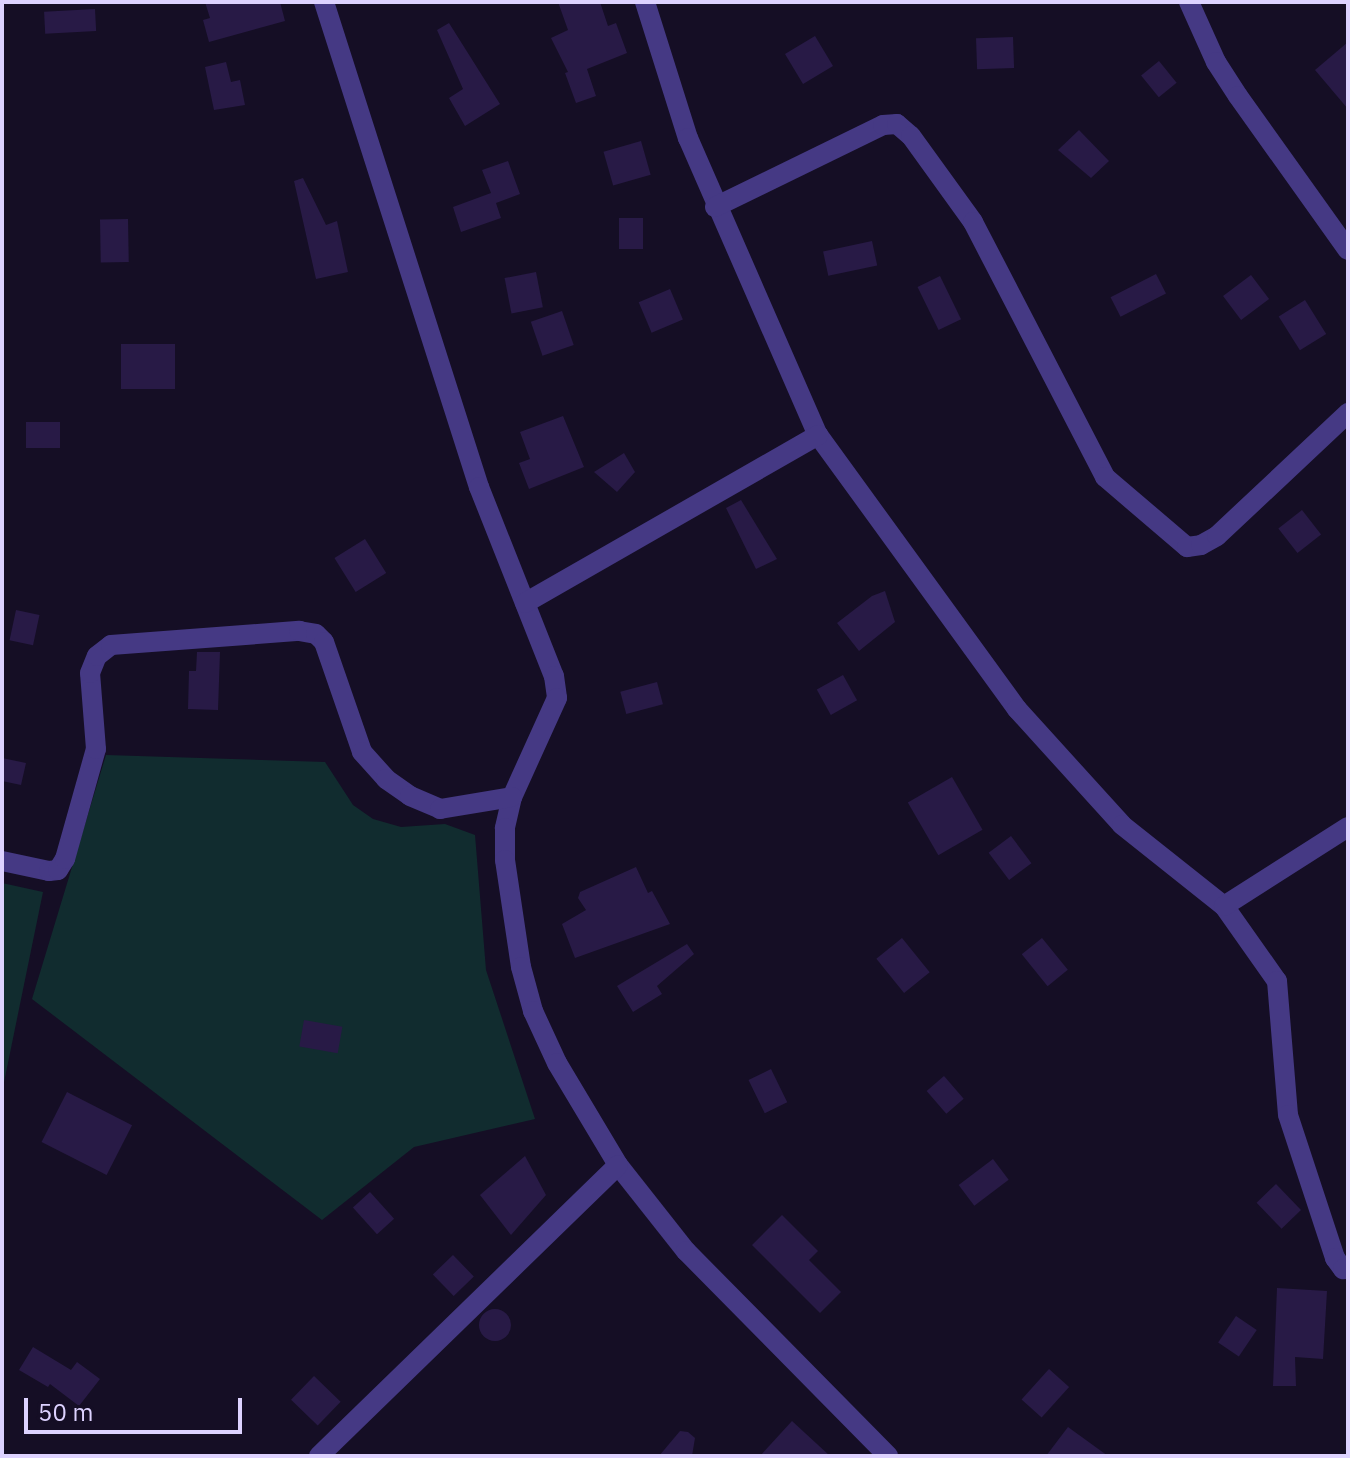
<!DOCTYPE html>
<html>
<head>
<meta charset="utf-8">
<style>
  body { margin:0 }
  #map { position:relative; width:1350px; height:1458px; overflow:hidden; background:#150e25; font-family:"IBM Plex Sans",sans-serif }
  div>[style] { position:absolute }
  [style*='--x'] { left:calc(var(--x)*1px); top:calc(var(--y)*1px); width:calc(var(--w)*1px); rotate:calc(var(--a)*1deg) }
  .green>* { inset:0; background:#112c2f }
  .building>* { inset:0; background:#281a46; transform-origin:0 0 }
  .round { border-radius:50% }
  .street>* { height:20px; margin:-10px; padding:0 10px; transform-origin:10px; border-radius:10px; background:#453984 }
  span { translate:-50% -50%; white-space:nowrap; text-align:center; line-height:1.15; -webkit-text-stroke:6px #150e25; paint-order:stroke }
  .frame { position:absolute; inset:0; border:4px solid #ddd2ff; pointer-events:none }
  .scale { position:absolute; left:24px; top:1398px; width:218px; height:36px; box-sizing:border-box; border:4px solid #ddd2ff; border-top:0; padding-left:10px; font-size:24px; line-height:28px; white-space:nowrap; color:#ddd2ff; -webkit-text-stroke:6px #150e25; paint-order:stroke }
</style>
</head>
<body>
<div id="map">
  <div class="green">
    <i style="clip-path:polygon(106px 755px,325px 762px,353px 805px,373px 819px,401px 827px,445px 824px,475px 835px,486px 970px,535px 1119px,414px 1147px,322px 1220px,32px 999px)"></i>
    <i style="clip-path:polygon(2px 883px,43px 892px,2px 1092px)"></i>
  </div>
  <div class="building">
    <i style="clip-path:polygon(205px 2px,280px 2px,285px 21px,209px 42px,203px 20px,210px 18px)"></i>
    <i style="clip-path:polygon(558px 2px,600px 2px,608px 26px,616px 23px,627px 53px,587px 69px,596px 96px,576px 103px,565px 73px,568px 72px,551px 38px,568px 30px)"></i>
    <i style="left:95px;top:9px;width:22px;height:51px;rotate:87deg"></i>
    <i style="clip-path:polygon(449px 23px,500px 104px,465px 126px,449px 98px,463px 89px,437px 30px)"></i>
    <i style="left:815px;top:36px;width:35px;height:35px;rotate:59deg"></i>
    <i style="left:1013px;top:37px;width:31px;height:37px;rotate:88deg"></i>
    <i style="clip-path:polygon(1348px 42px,1348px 109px,1315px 70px)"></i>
    <i style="left:1159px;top:61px;width:28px;height:23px;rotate:51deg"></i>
    <i style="clip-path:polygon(226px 62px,231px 82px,240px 80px,245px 105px,214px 110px,205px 67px)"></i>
    <i style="clip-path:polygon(1079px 130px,1109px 161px,1091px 178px,1058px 150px)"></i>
    <i style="left:641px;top:141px;width:35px;height:39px;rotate:74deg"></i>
    <i style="clip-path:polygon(508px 161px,520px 194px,496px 203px,501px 218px,461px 232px,453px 207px,491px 193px,482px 170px)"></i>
    <i style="clip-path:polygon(303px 178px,326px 225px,337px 221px,348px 272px,316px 279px,294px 181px)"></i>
    <i style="left:619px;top:218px;width:24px;height:31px"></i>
    <i style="left:128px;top:219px;width:43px;height:28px;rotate:89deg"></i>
    <i style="left:872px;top:241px;width:25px;height:50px;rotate:78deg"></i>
    <i style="left:536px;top:272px;width:36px;height:32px;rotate:79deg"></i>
    <i style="left:1156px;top:274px;width:22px;height:51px;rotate:63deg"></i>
    <i style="left:1251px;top:275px;width:30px;height:35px;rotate:53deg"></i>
    <i style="left:940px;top:276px;width:48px;height:25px;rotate:64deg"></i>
    <i style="left:670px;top:289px;width:33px;height:34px;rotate:67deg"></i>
    <i style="left:1305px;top:300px;width:40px;height:31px;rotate:58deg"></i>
    <i style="left:562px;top:311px;width:36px;height:33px;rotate:71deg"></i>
    <i style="left:121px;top:344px;width:54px;height:45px"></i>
    <i style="clip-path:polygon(563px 416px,584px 467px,529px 489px,519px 463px,530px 459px,520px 432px)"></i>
    <i style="left:26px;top:422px;width:34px;height:26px"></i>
    <i style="clip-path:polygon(624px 453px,635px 472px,617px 492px,594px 472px)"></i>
    <i style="clip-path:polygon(741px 500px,777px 559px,756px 569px,726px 508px)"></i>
    <i style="left:1302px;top:510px;width:31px;height:30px;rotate:52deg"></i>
    <i style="left:365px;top:539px;width:40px;height:36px;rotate:58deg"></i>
    <i style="clip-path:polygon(885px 591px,895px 622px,859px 651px,837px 623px,872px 596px)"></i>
    <i style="left:16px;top:610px;width:24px;height:31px;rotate:12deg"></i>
    <i style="clip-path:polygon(197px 652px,220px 652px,218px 710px,188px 709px,189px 671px,196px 671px)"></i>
    <i style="left:843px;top:675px;width:29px;height:30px;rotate:61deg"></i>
    <i style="left:657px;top:682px;width:23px;height:38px;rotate:75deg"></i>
    <i style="clip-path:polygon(2px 758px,26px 763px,21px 785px,2px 781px)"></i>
    <i style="left:952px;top:777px;width:61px;height:51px;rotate:60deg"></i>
    <i style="left:1011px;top:836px;width:34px;height:28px;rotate:53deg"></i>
    <i style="clip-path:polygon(636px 867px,648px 893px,652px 891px,670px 924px,575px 958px,562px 924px,586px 910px,578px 898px,580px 892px)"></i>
    <i style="left:902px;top:938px;width:44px;height:33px;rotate:51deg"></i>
    <i style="left:1042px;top:938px;width:41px;height:26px;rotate:51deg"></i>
    <i style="clip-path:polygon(687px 944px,694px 954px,657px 986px,662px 994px,633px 1012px,617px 986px)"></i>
    <i style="left:304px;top:1020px;width:39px;height:27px;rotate:10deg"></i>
    <i style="left:771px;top:1069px;width:37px;height:25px;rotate:64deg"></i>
    <i style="left:944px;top:1076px;width:30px;height:23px;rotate:49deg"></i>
    <i style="left:67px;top:1092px;width:73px;height:56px;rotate:27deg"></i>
    <i style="clip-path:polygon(525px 1156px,546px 1195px,511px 1235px,480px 1195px)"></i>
    <i style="left:993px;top:1159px;width:26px;height:43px;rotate:53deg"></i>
    <i style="left:1276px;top:1184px;width:36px;height:27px;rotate:46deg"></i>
    <i style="left:370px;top:1192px;width:36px;height:23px;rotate:48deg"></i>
    <i style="clip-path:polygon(782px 1215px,818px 1251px,809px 1260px,841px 1292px,820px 1313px,752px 1245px)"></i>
    <i style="left:453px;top:1255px;width:30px;height:28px;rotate:46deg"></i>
    <i style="clip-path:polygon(1277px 1288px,1327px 1291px,1323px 1359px,1295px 1357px,1296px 1386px,1273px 1386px)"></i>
    <i class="round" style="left:479px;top:1309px;width:32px;height:32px"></i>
    <i style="left:1236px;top:1316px;width:25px;height:32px;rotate:34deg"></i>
    <i style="clip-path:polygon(33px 1347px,71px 1370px,77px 1362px,100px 1379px,79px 1406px,50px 1384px,48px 1387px,19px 1370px)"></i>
    <i style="left:1049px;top:1369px;width:27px;height:41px;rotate:42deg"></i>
    <i style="left:314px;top:1376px;width:37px;height:33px;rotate:44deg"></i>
    <i style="clip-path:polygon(792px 1421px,830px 1456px,760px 1456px)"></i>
    <i style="clip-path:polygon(1068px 1427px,1108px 1456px,1046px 1456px)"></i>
    <i style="clip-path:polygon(680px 1431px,688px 1432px,695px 1438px,692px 1456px,659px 1456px)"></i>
  </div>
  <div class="street">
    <i style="--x:324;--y:2;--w:509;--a:72.28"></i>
    <i style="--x:479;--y:487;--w:203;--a:68.4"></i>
    <i style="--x:554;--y:676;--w:22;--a:82"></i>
    <i style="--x:557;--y:698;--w:109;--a:114.4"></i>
    <i style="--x:512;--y:797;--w:32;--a:103"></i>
    <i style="--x:505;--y:828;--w:32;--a:90"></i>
    <i style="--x:505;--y:860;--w:108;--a:81.5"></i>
    <i style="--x:521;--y:967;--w:46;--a:74.7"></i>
    <i style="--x:533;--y:1011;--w:57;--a:65.2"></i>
    <i style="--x:557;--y:1063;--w:119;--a:59.1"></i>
    <i style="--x:618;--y:1165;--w:110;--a:51.7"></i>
    <i style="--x:686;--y:1251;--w:288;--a:45.4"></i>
    <i style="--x:645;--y:2;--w:143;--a:72.5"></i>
    <i style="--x:688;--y:138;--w:324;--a:66.4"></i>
    <i style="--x:818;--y:435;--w:339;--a:54"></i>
    <i style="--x:1017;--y:709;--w:156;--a:47.8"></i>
    <i style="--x:1122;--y:825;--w:130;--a:38.5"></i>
    <i style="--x:1224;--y:906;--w:92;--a:54.8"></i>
    <i style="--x:1277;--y:981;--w:134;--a:85.3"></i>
    <i style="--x:1288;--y:1115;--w:151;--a:71.8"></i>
    <i style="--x:1335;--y:1258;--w:14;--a:54"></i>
    <i style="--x:1343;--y:1269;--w:5;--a:0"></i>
    <i style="--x:1189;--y:2;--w:66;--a:65.8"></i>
    <i style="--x:1216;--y:62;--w:40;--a:57.1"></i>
    <i style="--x:1238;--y:96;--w:189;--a:54.5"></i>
    <i style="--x:715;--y:207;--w:187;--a:-26"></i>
    <i style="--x:883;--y:125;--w:14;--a:-4"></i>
    <i style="--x:897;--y:124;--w:18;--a:41"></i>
    <i style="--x:911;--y:136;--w:106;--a:54.2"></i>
    <i style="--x:973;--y:222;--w:287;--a:62.6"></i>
    <i style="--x:1105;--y:477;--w:108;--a:40.5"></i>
    <i style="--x:1187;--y:547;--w:14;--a:-8"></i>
    <i style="--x:1201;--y:545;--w:18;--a:-29"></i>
    <i style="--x:1217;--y:536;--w:180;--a:-43.2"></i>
    <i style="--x:525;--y:603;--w:338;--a:-29.8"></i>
    <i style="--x:2;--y:861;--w:48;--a:12"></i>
    <i style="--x:49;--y:871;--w:9;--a:-6"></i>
    <i style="--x:58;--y:870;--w:13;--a:-58"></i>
    <i style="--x:65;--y:859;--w:114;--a:-74.3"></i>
    <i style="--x:96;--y:749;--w:76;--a:-94.5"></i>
    <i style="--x:90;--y:673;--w:18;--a:-68"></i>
    <i style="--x:97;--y:656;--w:18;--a:-38"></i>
    <i style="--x:111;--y:645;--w:189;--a:-4.3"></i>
    <i style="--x:299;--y:631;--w:17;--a:10"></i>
    <i style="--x:316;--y:634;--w:11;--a:45"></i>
    <i style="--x:324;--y:642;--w:116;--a:70.9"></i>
    <i style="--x:362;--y:752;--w:36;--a:48"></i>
    <i style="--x:386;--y:779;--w:29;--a:35"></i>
    <i style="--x:410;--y:796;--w:33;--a:23"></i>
    <i style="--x:440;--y:809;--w:73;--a:-9.5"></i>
    <i style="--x:1224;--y:906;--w:147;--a:-32.5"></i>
    <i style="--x:319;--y:1456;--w:417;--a:-44.2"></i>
  </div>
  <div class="frame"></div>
  <div class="scale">50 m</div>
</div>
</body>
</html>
